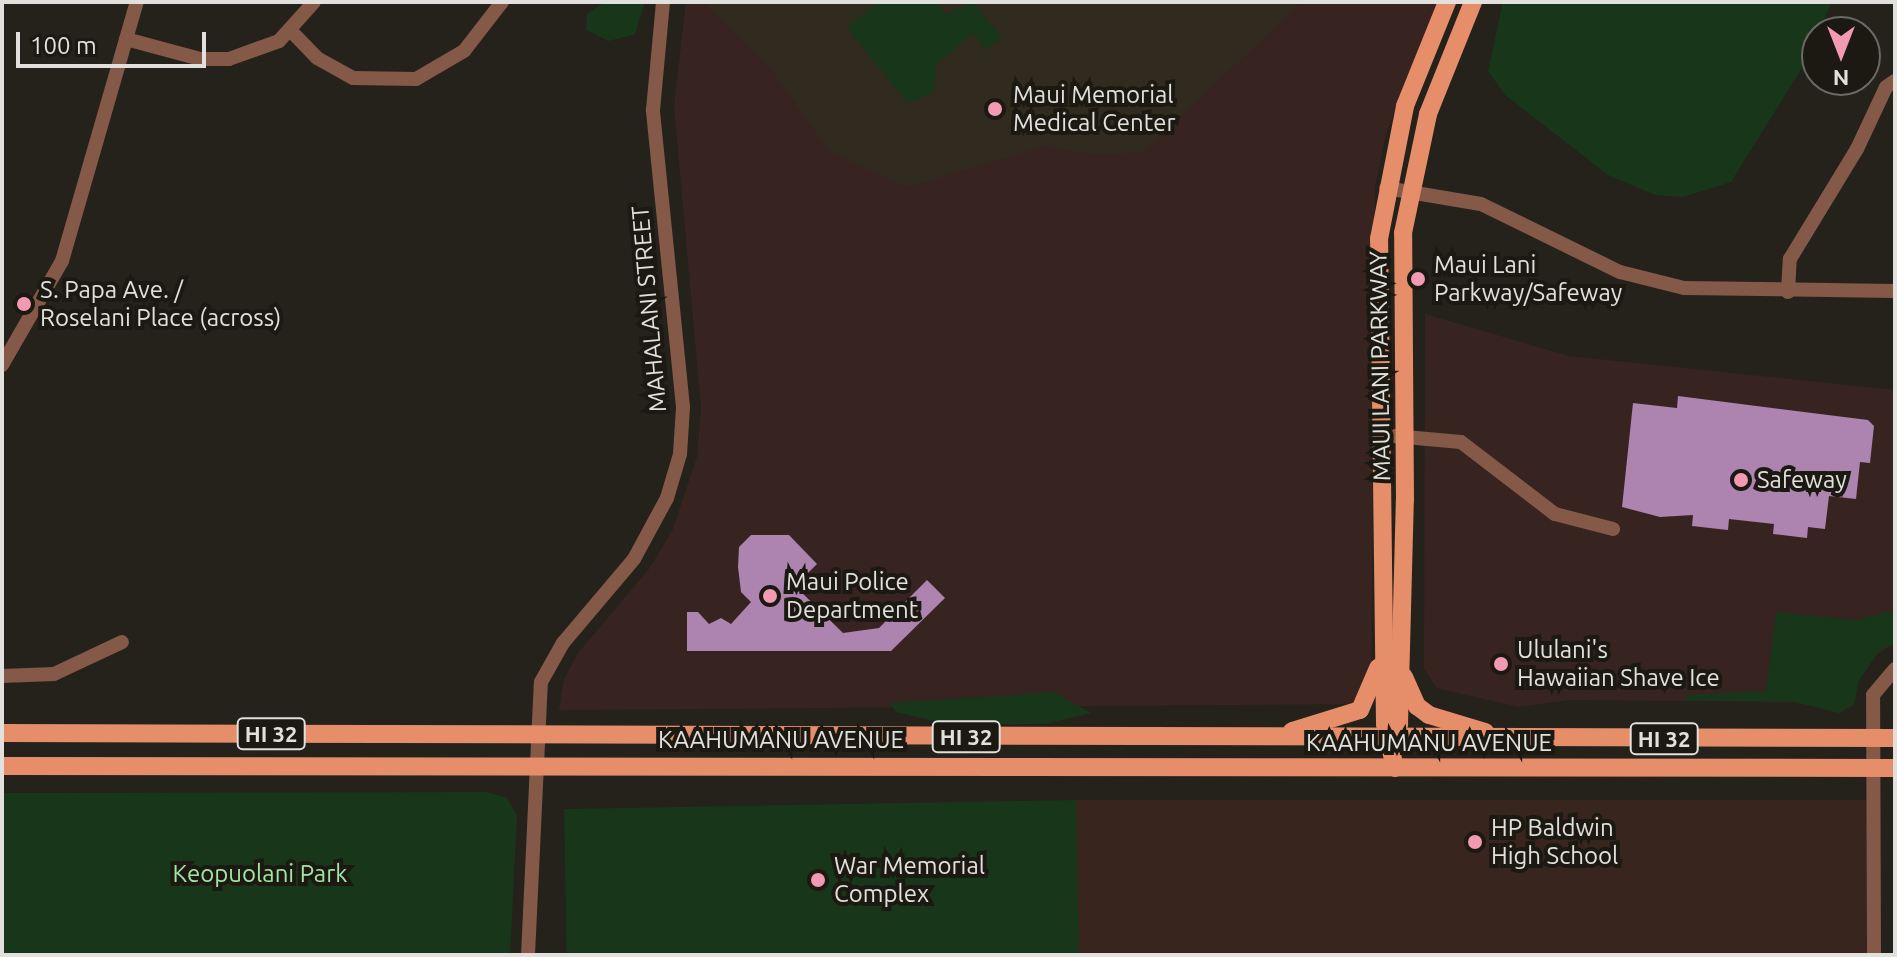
<!DOCTYPE html>
<html>
<head>
<meta charset="utf-8">
<style>
  body { margin:0 }
  #map { position:relative; width:1897px; height:957px; overflow:hidden; background:#25221c; font-family:Ubuntu,sans-serif }
  div>[style] { position:absolute }
  [style*='--x'] { left:calc(var(--x)*1px); top:calc(var(--y)*1px); width:calc(var(--w)*1px); rotate:calc(var(--a)*1deg) }
  .commercial>* { inset:0; background:#372421 }
  .built>* { inset:0; background:#312b1f }
  .education>* { inset:0; background:#37251e; transform-origin:0 0 }
  .green>* { inset:0; background:#18361a; transform-origin:0 0 }
  .building>* { inset:0; background:#ad83b0 }
  .minor>* { height:14px; margin:-7px; padding:0 7px; transform-origin:7px; border-radius:7px; background:#845947 }
  .major>* { height:18px; margin:-9px; padding:0 9px; transform-origin:9px; border-radius:9px; background:#e68d69 }
  .dots>* { width:22px; height:22px; translate:-50% -50%; box-sizing:border-box; border:4px solid #1c1912; border-radius:50% }
  span { translate:-50% -50%; white-space:nowrap; text-align:center; line-height:1.15; -webkit-text-stroke:8px #1c1912; paint-order:stroke }
  .shield-label span { padding:2px 6px; background:#1c1912; border:2px solid; border-radius:6px; -webkit-text-stroke-width:0 }
  .shield-label { font-size:22px; color:#e2e0dc; font-weight:700 }
  .poi-label { font-size:24px; color:#e2e0dc }
  .left { translate:0 -50%; text-align:left }
  .street-label { font-size:24px; color:#e2e0dc }
  .park-label { font-size:24px; color:#a2e4a4 }
  .frame { position:absolute; inset:0; border:4px solid #e2e0dc; pointer-events:none }
  .north { position:absolute; left:1801px; top:16px; width:80px; height:80px; box-sizing:border-box; background:#1c1912; border:2px solid #6b6963; border-radius:50%; rotate:180deg; font-size:22px; font-weight:700; line-height:32px; text-align:center; color:#e2e0dc }
  .north::after { content:''; display:block; margin:auto; width:28px; height:36px; background:#f19ab1; clip-path:polygon(50% 0,100% 100%,50% 72%,0 100%) }
  .scale { position:absolute; left:16px; top:32px; width:190px; height:36px; box-sizing:border-box; border:4px solid #e2e0dc; border-top:0; padding-left:10px; font-size:24px; line-height:28px; white-space:nowrap; color:#e2e0dc; -webkit-text-stroke:6px #1c1912; paint-order:stroke }
</style>
</head>
<body>
<div id="map">
  <div class="commercial">
    <i style="clip-path:polygon(686px 2px,1437px 2px,1386px 134px,1375px 187px,1371px 704px,559px 710px,564px 679px,578px 653px,649px 569px,673px 529px,697px 457px,701px 407px,674px 106px)"></i>
    <i style="clip-path:polygon(1425px 314px,1569px 356px,1895px 390px,1895px 643px,1857px 667px,1839px 713px,1795px 702px,1569px 700px,1518px 707px,1437px 688px,1424px 669px)"></i>
  </div>
  <div class="built">
    <i style="clip-path:polygon(704px 2px,1302px 2px,1143px 152px,1096px 155px,1045px 146px,907px 187px,830px 152px,772px 71px)"></i>
  </div>
  <div class="education">
    <i style="left:1076px;top:800px;width:797px;height:155px"></i>
  </div>
  <div class="green">
    <i style="clip-path:polygon(605px 2px,645px 2px,635px 34px,609px 41px,586px 30px,587px 14px)"></i>
    <i style="clip-path:polygon(878px 2px,936px 2px,946px 14px,973px 2px,1002px 38px,986px 50px,973px 33px,936px 65px,934px 92px,907px 103px,847px 27px)"></i>
    <i style="clip-path:polygon(1503px 2px,1832px 2px,1802px 68px,1731px 182px,1683px 197px,1655px 195px,1608px 175px,1505px 95px,1488px 71px)"></i>
    <i style="clip-path:polygon(1895px 610px,1895px 643px,1881px 649px,1859px 680px,1854px 705px,1839px 713px,1795px 702px,1686px 700px,1686px 695px,1766px 691px,1776px 612px,1856px 620px)"></i>
    <i style="clip-path:polygon(1054px 692px,1091px 713px,1046px 724px,946px 724px,896px 712px,890px 703px)"></i>
    <i style="clip-path:polygon(486px 792px,507px 798px,517px 815px,510px 955px,2px 955px,2px 793px)"></i>
    <i style="left:1076px;top:800px;width:155px;height:512px;rotate:89deg"></i>
  </div>
  <div class="building">
    <i style="clip-path:polygon(1678px 396px,1868px 420px,1874px 426px,1870px 463px,1860px 462px,1856px 499px,1829px 496px,1825px 529px,1808px 527px,1807px 538px,1773px 534px,1774px 524px,1729px 519px,1728px 530px,1692px 526px,1693px 515px,1660px 517px,1622px 507px,1633px 403px,1677px 408px)"></i>
    <i style="clip-path:polygon(751px 535px,789px 535px,817px 564px,795px 586px,843px 633px,879px 628px,927px 580px,945px 598px,891px 651px,687px 651px,687px 612px,698px 612px,709px 624px,721px 618px,731px 624px,751px 602px,741px 592px,738px 567px,739px 547px)"></i>
  </div>
  <div class="minor">
    <i style="--x:292;--y:32;--w:36;--a:46"></i>
    <i style="--x:317;--y:58;--w:41;--a:29.1"></i>
    <i style="--x:353;--y:78;--w:63;--a:0.9"></i>
    <i style="--x:416;--y:79;--w:56;--a:-30.3"></i>
    <i style="--x:464;--y:51;--w:62;--a:-52.2"></i>
    <i style="--x:126;--y:39;--w:77;--a:15.1"></i>
    <i style="--x:200;--y:59;--w:29;--a:0"></i>
    <i style="--x:229;--y:59;--w:53;--a:-19.8"></i>
    <i style="--x:279;--y:41;--w:52;--a:-48.1"></i>
    <i style="--x:1386;--y:188;--w:96;--a:9.6"></i>
    <i style="--x:1481;--y:204;--w:155;--a:26.1"></i>
    <i style="--x:1620;--y:272;--w:66;--a:14"></i>
    <i style="--x:1684;--y:288;--w:211;--a:0.8"></i>
    <i style="--x:1788;--y:292;--w:33;--a:-87"></i>
    <i style="--x:1790;--y:259;--w:129;--a:-58.7"></i>
    <i style="--x:1857;--y:149;--w:68;--a:-64.9"></i>
    <i style="--x:1886;--y:87;--w:11;--a:-34"></i>
    <i style="--x:2;--y:365;--w:120;--a:-60"></i>
    <i style="--x:62;--y:261;--w:270;--a:-73.9"></i>
    <i style="--x:1383;--y:435;--w:78;--a:5.1"></i>
    <i style="--x:1461;--y:442;--w:118;--a:37.5"></i>
    <i style="--x:1555;--y:514;--w:60;--a:14.5"></i>
    <i style="--x:2;--y:676;--w:52;--a:-2.2"></i>
    <i style="--x:54;--y:674;--w:75;--a:-25.2"></i>
    <i style="--x:528;--y:955;--w:273;--a:-87.3"></i>
    <i style="--x:541;--y:682;--w:45;--a:-60.6"></i>
    <i style="--x:563;--y:643;--w:110;--a:-49.8"></i>
    <i style="--x:634;--y:559;--w:69;--a:-61.6"></i>
    <i style="--x:667;--y:498;--w:46;--a:-73.5"></i>
    <i style="--x:680;--y:454;--w:47;--a:-86.3"></i>
    <i style="--x:683;--y:407;--w:299;--a:-95.8"></i>
    <i style="--x:653;--y:110;--w:108;--a:-84.7"></i>
    <i style="--x:1874;--y:955;--w:260;--a:-90.2"></i>
    <i style="--x:1873;--y:695;--w:34;--a:-50"></i>
  </div>
  <div class="major">
    <i style="--x:1404;--y:677;--w:32;--a:66"></i>
    <i style="--x:1417;--y:706;--w:15;--a:37"></i>
    <i style="--x:1429;--y:715;--w:59;--a:16.9"></i>
    <i style="--x:1292;--y:731;--w:71;--a:-17.2"></i>
    <i style="--x:1360;--y:710;--w:46;--a:-66.8"></i>
    <i style="--x:2;--y:733;--w:1893;--a:0.15"></i>
    <i style="--x:1392;--y:739;--w:17;--a:-65"></i>
    <i style="--x:1399;--y:724;--w:224;--a:-88.5"></i>
    <i style="--x:1405;--y:500;--w:267;--a:-90.4"></i>
    <i style="--x:1403;--y:233;--w:122;--a:-78.1"></i>
    <i style="--x:1428;--y:114;--w:121;--a:-68.1"></i>
    <i style="--x:2;--y:766;--w:1893;--a:0.06"></i>
    <i style="--x:1395;--y:768;--w:45;--a:-102.8"></i>
    <i style="--x:1385;--y:724;--w:485;--a:-90.7"></i>
    <i style="--x:1379;--y:239;--w:136;--a:-78.9"></i>
    <i style="--x:1405;--y:106;--w:112;--a:-68"></i>
  </div>
  <div class="dots">
    <i style="left:995px;top:109px;background:#f19ab1"></i>
    <i style="left:1418px;top:279px;background:#f19ab1"></i>
    <i style="left:24px;top:304px;background:#f19ab1"></i>
    <i style="left:1741px;top:480px;background:#f19ab1"></i>
    <i style="left:770px;top:596px;background:#f19ab1"></i>
    <i style="left:1501px;top:664px;background:#f19ab1"></i>
    <i style="left:1475px;top:842px;background:#f19ab1"></i>
    <i style="left:818px;top:880px;background:#f19ab1"></i>
  </div>
  <div class="shield-label">
    <span style="left:271px;top:734px">HI 32</span>
    <span style="left:966px;top:737px">HI 32</span>
    <span style="left:1664px;top:739px">HI 32</span>
  </div>
  <div class="poi-label">
    <span class="left" style="left:1013px;top:109px">Maui Memorial<br>Medical Center</span>
    <span class="left" style="left:1434px;top:279px">Maui Lani<br>Parkway/Safeway</span>
    <span class="left" style="left:40px;top:304px">S. Papa Ave. /<br>Roselani Place (across)</span>
    <span class="left" style="left:1757px;top:480px">Safeway</span>
    <span class="left" style="left:786px;top:596px">Maui Police<br>Department</span>
    <span class="left" style="left:1517px;top:664px">Ululani's<br>Hawaiian Shave Ice</span>
    <span class="left" style="left:1491px;top:842px">HP Baldwin<br>High School</span>
    <span class="left" style="left:834px;top:880px">War Memorial<br>Complex</span>
  </div>
  <div class="street-label">
    <span style="left:649px;top:309px;rotate:-95deg">MAHALANI STREET</span>
    <span style="left:1380px;top:366px;rotate:-91deg">MAUI LANI PARKWAY</span>
    <span style="left:781px;top:740px">KAAHUMANU AVENUE</span>
    <span style="left:1429px;top:743px">KAAHUMANU AVENUE</span>
  </div>
  <div class="park-label">
    <span style="left:260px;top:874px">Keopuolani Park</span>
  </div>
  <div class="frame"></div>
  <div class="north">N</div>
  <div class="scale">100 m</div>
</div>
</body>
</html>
